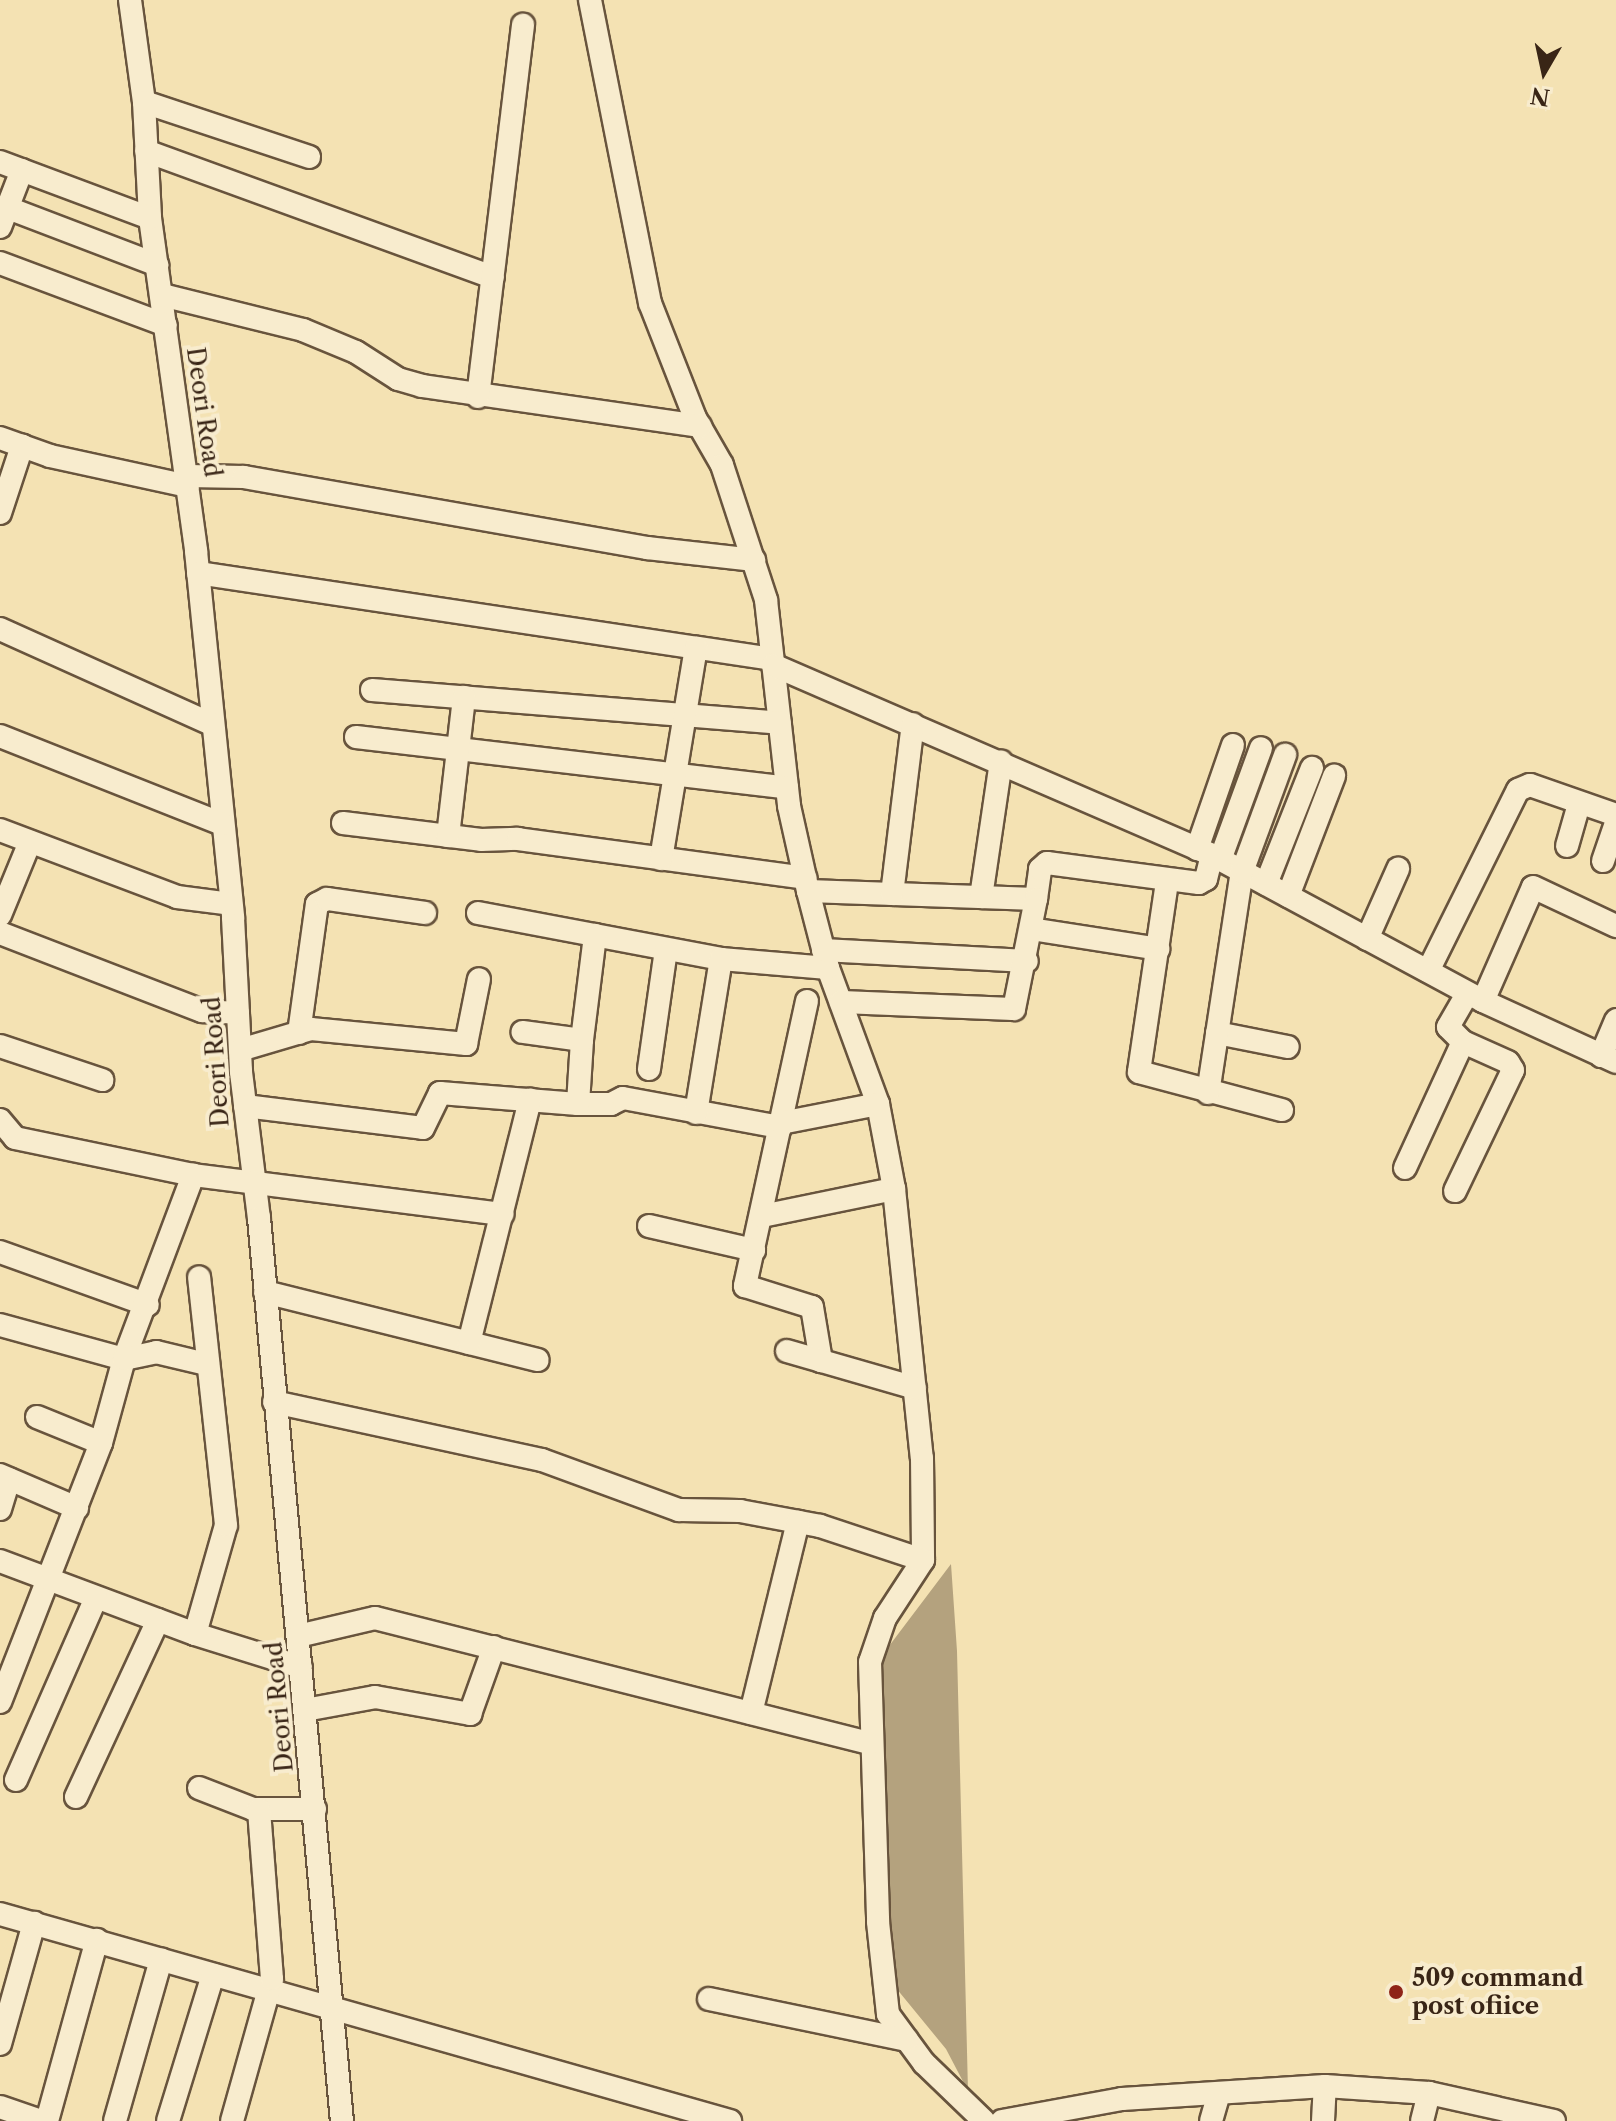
<!DOCTYPE html>
<html>
<head>
<meta charset="utf-8">
<style>
  body { margin:0 }
  #map { position:relative; width:1616px; height:2121px; overflow:hidden; background:#f4e2b3; font-family:"Libre Caslon Text",serif }
  div>[style] { position:absolute }
  [style*='--x'] { left:calc(var(--x)*1px); top:calc(var(--y)*1px); width:calc(var(--w)*1px); rotate:calc(var(--a)*1deg) }
  .water>* { inset:0; background:#b4a27e }
  .roads { filter:drop-shadow(2px 0 #68543d) drop-shadow(-2px 0 #68543d) drop-shadow(0 2px #68543d) drop-shadow(0 -2px #68543d) }
  .minor>* { height:22px; margin:-11px; padding:0 11px; transform-origin:11px; border-radius:11px; background:#f8ecce }
  .dots>* { width:22px; height:22px; translate:-50% -50%; box-sizing:border-box; border:4px solid #f8ecce; border-radius:50% }
  span { translate:-50% -50%; white-space:nowrap; text-align:center; line-height:1.15; -webkit-text-stroke:8px #f8ecce; paint-order:stroke }
  .street-label { font-size:24px; color:#392516 }
  .poi-label { font-size:24px; color:#392516; font-weight:700 }
  .left { translate:0 -50%; text-align:left }
  .north { position:absolute; left:1504px; top:32px; width:80px; height:80px; -webkit-text-stroke:6px #f8ecce; paint-order:stroke; rotate:189deg; font-size:22px; font-weight:700; line-height:32px; text-align:center; color:#392516 }
  .north::after { content:''; display:block; margin:auto; width:28px; height:36px; background:#392516; clip-path:polygon(50% 0,100% 100%,50% 72%,0 100%) }
</style>
</head>
<body>
<div id="map">
  <div class="water">
    <i style="clip-path:polygon(951px 1564px,957px 1651px,968px 2091px,946px 2049px,896px 1988px,885px 1876px,880px 1658px)"></i>
  </div>
  <div class="roads">
    <div class="minor">
      <i style="--x:130;--y:0;--w:103;--a:82.2"></i>
      <i style="--x:144;--y:102;--w:116;--a:87"></i>
      <i style="--x:150;--y:218;--w:336;--a:82.1"></i>
      <i style="--x:196;--y:551;--w:369;--a:84.2"></i>
      <i style="--x:233;--y:918;--w:154;--a:87"></i>
      <i style="--x:241;--y:1072;--w:147;--a:83"></i>
      <i style="--x:259;--y:1218;--w:907;--a:84.75"></i>
      <i style="--x:590;--y:0;--w:309;--a:78.8"></i>
      <i style="--x:650;--y:303;--w:123;--a:68.6"></i>
      <i style="--x:695;--y:418;--w:54;--a:60.1"></i>
      <i style="--x:722;--y:465;--w:142;--a:71.9"></i>
      <i style="--x:766;--y:600;--w:207;--a:83.6"></i>
      <i style="--x:789;--y:806;--w:87;--a:77.4"></i>
      <i style="--x:808;--y:891;--w:80;--a:75.4"></i>
      <i style="--x:828;--y:968;--w:145;--a:69.8"></i>
      <i style="--x:878;--y:1104;--w:86;--a:79.3"></i>
      <i style="--x:894;--y:1189;--w:270;--a:84.1"></i>
      <i style="--x:922;--y:1458;--w:102;--a:89.4"></i>
      <i style="--x:923;--y:1560;--w:69;--a:123.2"></i>
      <i style="--x:885;--y:1618;--w:46;--a:108.8"></i>
      <i style="--x:870;--y:1662;--w:260;--a:88.2"></i>
      <i style="--x:878;--y:1922;--w:93;--a:83.8"></i>
      <i style="--x:888;--y:2014;--w:61;--a:53.7"></i>
      <i style="--x:924;--y:2063;--w:83;--a:44"></i>
      <i style="--x:144;--y:102;--w:174;--a:18.4"></i>
      <i style="--x:146;--y:151;--w:369;--a:20"></i>
      <i style="--x:0;--y:162;--w:160;--a:20.5"></i>
      <i style="--x:8;--y:208;--w:160;--a:20.9"></i>
      <i style="--x:0;--y:227;--w:61;--a:-68.9"></i>
      <i style="--x:0;--y:263;--w:177;--a:20.5"></i>
      <i style="--x:162;--y:295;--w:145;--a:13.9"></i>
      <i style="--x:303;--y:330;--w:57;--a:22.5"></i>
      <i style="--x:356;--y:352;--w:50;--a:32.7"></i>
      <i style="--x:398;--y:379;--w:25;--a:16"></i>
      <i style="--x:422;--y:386;--w:281;--a:8.2"></i>
      <i style="--x:478;--y:397;--w:375;--a:-83.1"></i>
      <i style="--x:0;--y:438;--w:53;--a:19.8"></i>
      <i style="--x:50;--y:456;--w:141;--a:12.3"></i>
      <i style="--x:187;--y:476;--w:57;--a:1"></i>
      <i style="--x:244;--y:477;--w:409;--a:10"></i>
      <i style="--x:647;--y:548;--w:108;--a:6.4"></i>
      <i style="--x:0;--y:513;--w:71;--a:-71.8"></i>
      <i style="--x:198;--y:573;--w:580;--a:8.52"></i>
      <i style="--x:0;--y:629;--w:231;--a:24.2"></i>
      <i style="--x:773;--y:665;--w:478;--a:23.4"></i>
      <i style="--x:1212;--y:855;--w:308;--a:28.3"></i>
      <i style="--x:1483;--y:1001;--w:146;--a:24.6"></i>
      <i style="--x:372;--y:690;--w:409;--a:4.6"></i>
      <i style="--x:0;--y:736;--w:239;--a:21.6"></i>
      <i style="--x:356;--y:737;--w:434;--a:6.7"></i>
      <i style="--x:343;--y:823;--w:139;--a:7"></i>
      <i style="--x:481;--y:840;--w:37;--a:-2"></i>
      <i style="--x:518;--y:839;--w:290;--a:7.7"></i>
      <i style="--x:0;--y:830;--w:189;--a:20.7"></i>
      <i style="--x:177;--y:897;--w:54;--a:7.4"></i>
      <i style="--x:448;--y:836;--w:140;--a:-83.4"></i>
      <i style="--x:1567;--y:846;--w:44;--a:-74.1"></i>
      <i style="--x:1197;--y:849;--w:110;--a:-70.9"></i>
      <i style="--x:661;--y:859;--w:214;--a:-80.6"></i>
      <i style="--x:1220;--y:860;--w:119;--a:-69.9"></i>
      <i style="--x:1603;--y:861;--w:40;--a:-71.1"></i>
      <i style="--x:1167;--y:882;--w:192;--a:98.4"></i>
      <i style="--x:1139;--y:1072;--w:148;--a:14.9"></i>
      <i style="--x:1266;--y:884;--w:125;--a:-68.4"></i>
      <i style="--x:808;--y:891;--w:228;--a:2"></i>
      <i style="--x:1036;--y:899;--w:30;--a:-82"></i>
      <i style="--x:1040;--y:869;--w:9;--a:-41"></i>
      <i style="--x:1047;--y:863;--w:153;--a:7.5"></i>
      <i style="--x:1199;--y:883;--w:8;--a:-30"></i>
      <i style="--x:1206;--y:879;--w:25;--a:-76"></i>
      <i style="--x:892;--y:894;--w:171;--a:-83"></i>
      <i style="--x:1288;--y:896;--w:129;--a:-69"></i>
      <i style="--x:981;--y:897;--w:137;--a:-81.6"></i>
      <i style="--x:478;--y:913;--w:247;--a:10.7"></i>
      <i style="--x:721;--y:959;--w:107;--a:4.8"></i>
      <i style="--x:0;--y:915;--w:79;--a:-67.7"></i>
      <i style="--x:1031;--y:929;--w:129;--a:8.9"></i>
      <i style="--x:0;--y:933;--w:217;--a:21.1"></i>
      <i style="--x:202;--y:1011;--w:36;--a:3"></i>
      <i style="--x:1367;--y:939;--w:77;--a:-66.1"></i>
      <i style="--x:823;--y:950;--w:204;--a:3.1"></i>
      <i style="--x:1428;--y:971;--w:202;--a:-63.6"></i>
      <i style="--x:1518;--y:790;--w:13;--a:-23"></i>
      <i style="--x:1530;--y:785;--w:91;--a:19.2"></i>
      <i style="--x:807;--y:1001;--w:292;--a:102.3"></i>
      <i style="--x:745;--y:1286;--w:70;--a:17.4"></i>
      <i style="--x:812;--y:1307;--w:55;--a:80.5"></i>
      <i style="--x:1483;--y:1001;--w:124;--a:-66.3"></i>
      <i style="--x:1533;--y:887;--w:92;--a:25.2"></i>
      <i style="--x:841;--y:1002;--w:173;--a:2.3"></i>
      <i style="--x:1014;--y:1009;--w:112;--a:-78.7"></i>
      <i style="--x:299;--y:1033;--w:130;--a:-82.1"></i>
      <i style="--x:317;--y:904;--w:11;--a:-27"></i>
      <i style="--x:327;--y:899;--w:99;--a:8.1"></i>
      <i style="--x:1217;--y:1033;--w:72;--a:11.2"></i>
      <i style="--x:582;--y:1040;--w:106;--a:-82.9"></i>
      <i style="--x:0;--y:1046;--w:108;--a:18.4"></i>
      <i style="--x:240;--y:1050;--w:74;--a:-16.5"></i>
      <i style="--x:311;--y:1029;--w:156;--a:5.5"></i>
      <i style="--x:466;--y:1044;--w:66;--a:-78.7"></i>
      <i style="--x:1601;--y:1056;--w:39;--a:-67"></i>
      <i style="--x:649;--y:1069;--w:121;--a:-81.9"></i>
      <i style="--x:1208;--y:1093;--w:224;--a:-81.3"></i>
      <i style="--x:1242;--y:872;--w:125;--a:-69.8"></i>
      <i style="--x:578;--y:1104;--w:33;--a:0"></i>
      <i style="--x:611;--y:1104;--w:13;--a:-27"></i>
      <i style="--x:623;--y:1098;--w:160;--a:10.5"></i>
      <i style="--x:245;--y:1106;--w:179;--a:7"></i>
      <i style="--x:423;--y:1128;--w:39;--a:-64"></i>
      <i style="--x:440;--y:1093;--w:138;--a:4.6"></i>
      <i style="--x:578;--y:1104;--w:64;--a:-86.4"></i>
      <i style="--x:582;--y:1040;--w:60;--a:-172.3"></i>
      <i style="--x:696;--y:1113;--w:156;--a:-80.8"></i>
      <i style="--x:0;--y:1120;--w:23;--a:50"></i>
      <i style="--x:15;--y:1138;--w:182;--a:11.7"></i>
      <i style="--x:193;--y:1175;--w:312;--a:7.2"></i>
      <i style="--x:781;--y:1123;--w:99;--a:-11.1"></i>
      <i style="--x:1405;--y:1168;--w:139;--a:-65.3"></i>
      <i style="--x:1455;--y:1191;--w:134;--a:-64.4"></i>
      <i style="--x:1513;--y:1070;--w:9;--a:-122"></i>
      <i style="--x:1508;--y:1062;--w:49;--a:-156"></i>
      <i style="--x:1463;--y:1042;--w:21;--a:-135"></i>
      <i style="--x:1448;--y:1027;--w:39;--a:-60"></i>
      <i style="--x:762;--y:1216;--w:135;--a:-11.6"></i>
      <i style="--x:649;--y:1226;--w:108;--a:12.9"></i>
      <i style="--x:0;--y:1252;--w:157;--a:19.7"></i>
      <i style="--x:265;--y:1292;--w:281;--a:14"></i>
      <i style="--x:0;--y:1325;--w:129;--a:15.3"></i>
      <i style="--x:124;--y:1359;--w:87;--a:105.3"></i>
      <i style="--x:101;--y:1443;--w:278;--a:111.3"></i>
      <i style="--x:469;--y:1343;--w:251;--a:-75.9"></i>
      <i style="--x:787;--y:1351;--w:133;--a:16.1"></i>
      <i style="--x:124;--y:1359;--w:197;--a:-69.4"></i>
      <i style="--x:124;--y:1359;--w:33;--a:-12"></i>
      <i style="--x:156;--y:1352;--w:51;--a:13.5"></i>
      <i style="--x:274;--y:1402;--w:274;--a:12.2"></i>
      <i style="--x:542;--y:1460;--w:146;--a:20.1"></i>
      <i style="--x:679;--y:1510;--w:61;--a:0.9"></i>
      <i style="--x:740;--y:1511;--w:81;--a:10.6"></i>
      <i style="--x:820;--y:1526;--w:108;--a:18.3"></i>
      <i style="--x:37;--y:1417;--w:69;--a:22.1"></i>
      <i style="--x:0;--y:1475;--w:84;--a:23.2"></i>
      <i style="--x:0;--y:1509;--w:31;--a:-73"></i>
      <i style="--x:0;--y:1561;--w:208;--a:20.5"></i>
      <i style="--x:195;--y:1634;--w:111;--a:17.3"></i>
      <i style="--x:195;--y:1634;--w:113;--a:-74.1"></i>
      <i style="--x:226;--y:1525;--w:249;--a:-96.2"></i>
      <i style="--x:298;--y:1636;--w:79;--a:-13.2"></i>
      <i style="--x:375;--y:1618;--w:510;--a:14.2"></i>
      <i style="--x:305;--y:1710;--w:71;--a:-10.5"></i>
      <i style="--x:375;--y:1697;--w:97;--a:10.1"></i>
      <i style="--x:470;--y:1714;--w:71;--a:-70.3"></i>
      <i style="--x:751;--y:1713;--w:197;--a:-76.2"></i>
      <i style="--x:16;--y:1780;--w:199;--a:-66.3"></i>
      <i style="--x:199;--y:1788;--w:58;--a:21.3"></i>
      <i style="--x:253;--y:1809;--w:62;--a:0"></i>
      <i style="--x:76;--y:1797;--w:195;--a:-65.1"></i>
      <i style="--x:0;--y:1914;--w:759;--a:15.83"></i>
      <i style="--x:709;--y:1999;--w:202;--a:11.7"></i>
      <i style="--x:0;--y:2044;--w:126;--a:-74.3"></i>
      <i style="--x:0;--y:2107;--w:43;--a:18.9"></i>
      <i style="--x:47;--y:2121;--w:188;--a:-74.6"></i>
      <i style="--x:115;--y:2121;--w:168;--a:-74.1"></i>
      <i style="--x:168;--y:2121;--w:153;--a:-72.9"></i>
      <i style="--x:232;--y:2121;--w:148;--a:-74.3"></i>
      <i style="--x:272;--y:1979;--w:170;--a:-94.4"></i>
      <i style="--x:1002;--y:2121;--w:122;--a:-10.4"></i>
      <i style="--x:1122;--y:2099;--w:203;--a:-3.7"></i>
      <i style="--x:1325;--y:2086;--w:104;--a:3.9"></i>
      <i style="--x:1429;--y:2093;--w:128;--a:12.6"></i>
      <i style="--x:1211;--y:2121;--w:29;--a:-74"></i>
      <i style="--x:1323;--y:2121;--w:35;--a:-87"></i>
      <i style="--x:1422;--y:2121;--w:29;--a:-76"></i>
    </div>
  </div>
  <div class="dots">
    <i style="left:1396px;top:1992px;background:#8f2418"></i>
  </div>
  <div class="street-label">
    <span style="left:204px;top:412px;rotate:82deg">Deori Road</span>
    <span style="left:216px;top:1062px;rotate:-94deg">Deori Road</span>
    <span style="left:279px;top:1707px;rotate:-95deg">Deori Road</span>
  </div>
  <div class="poi-label">
    <span class="left" style="left:1412px;top:1992px">509 command<br>post ofiice</span>
  </div>
  <div class="north">N</div>
</div>
</body>
</html>
